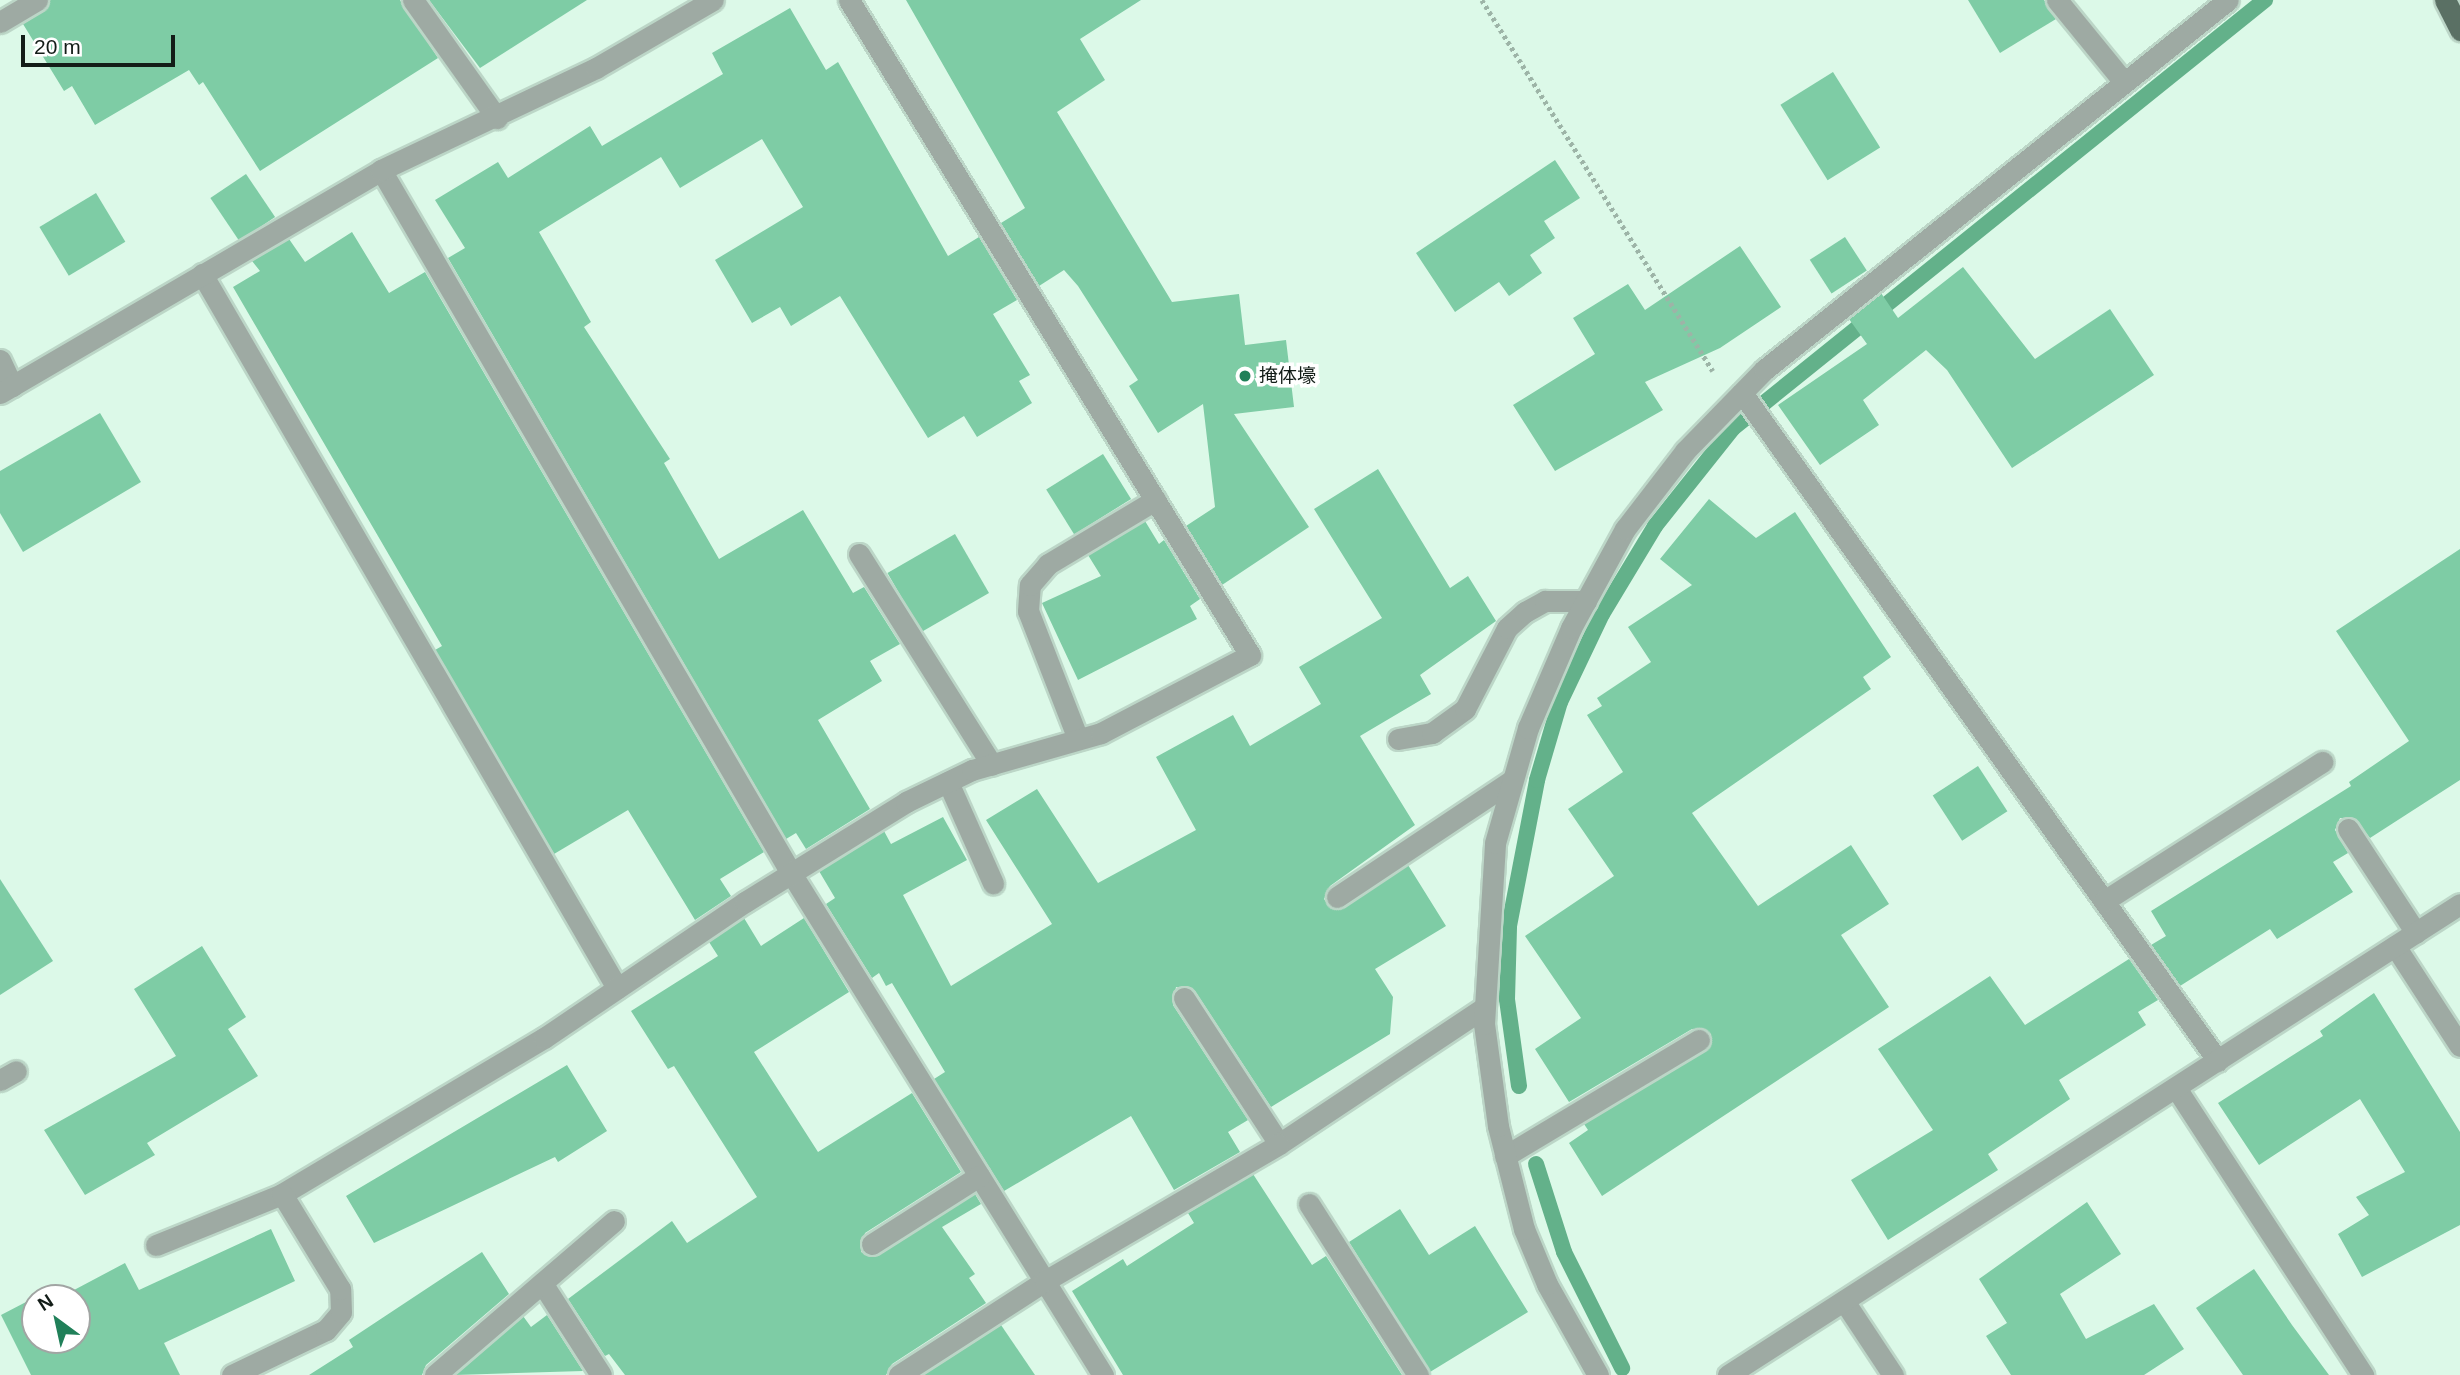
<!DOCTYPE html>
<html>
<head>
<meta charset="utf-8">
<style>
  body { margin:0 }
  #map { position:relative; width:2460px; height:1375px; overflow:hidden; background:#dcf9e8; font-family:Arial,"Noto Sans JP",sans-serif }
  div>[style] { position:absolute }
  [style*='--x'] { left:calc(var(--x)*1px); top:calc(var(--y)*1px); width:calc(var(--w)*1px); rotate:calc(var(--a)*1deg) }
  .stream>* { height:16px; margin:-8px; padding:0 8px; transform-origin:8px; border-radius:8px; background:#63b18a }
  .building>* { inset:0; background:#7ecca5; transform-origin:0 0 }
  .path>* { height:4.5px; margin-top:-2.25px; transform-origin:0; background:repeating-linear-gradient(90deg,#9db4a7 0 3.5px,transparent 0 7px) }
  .roads { filter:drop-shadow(2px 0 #bcd6c7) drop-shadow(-2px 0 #bcd6c7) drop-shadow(0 2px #bcd6c7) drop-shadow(0 -2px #bcd6c7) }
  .service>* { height:21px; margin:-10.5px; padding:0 10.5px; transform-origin:10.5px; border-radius:10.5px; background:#9eaaa3 }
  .minor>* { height:21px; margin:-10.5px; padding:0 10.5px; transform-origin:10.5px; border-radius:10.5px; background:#9eaaa3 }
  .primary>* { height:21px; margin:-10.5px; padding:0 10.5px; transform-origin:10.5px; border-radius:10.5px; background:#5a7064 }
  .dots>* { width:19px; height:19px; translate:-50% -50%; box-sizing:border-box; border:4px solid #fff; border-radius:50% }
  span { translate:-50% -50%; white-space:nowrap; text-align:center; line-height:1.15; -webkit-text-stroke:7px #fff; paint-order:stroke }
  .poi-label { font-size:19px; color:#131d18 }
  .left { translate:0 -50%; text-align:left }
  .north { position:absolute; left:21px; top:1284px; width:70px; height:70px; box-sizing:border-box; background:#fff; border:2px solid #a1a5a3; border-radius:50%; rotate:327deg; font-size:19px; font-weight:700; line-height:28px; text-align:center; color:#131d18 }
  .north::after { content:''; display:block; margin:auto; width:24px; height:32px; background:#208059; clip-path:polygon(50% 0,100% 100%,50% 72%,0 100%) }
  .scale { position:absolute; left:21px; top:35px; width:154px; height:32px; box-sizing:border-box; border:4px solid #131d18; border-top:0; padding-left:9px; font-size:21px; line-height:24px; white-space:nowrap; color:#131d18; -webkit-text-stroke:5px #fff; paint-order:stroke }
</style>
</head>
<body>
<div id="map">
  <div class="stream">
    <i style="--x:1519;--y:1086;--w:88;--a:-97.9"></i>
    <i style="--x:1507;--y:999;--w:73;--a:-88.4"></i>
    <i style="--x:1509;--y:926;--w:149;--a:-79.1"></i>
    <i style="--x:1537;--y:780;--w:81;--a:-73.6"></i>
    <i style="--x:1560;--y:702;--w:98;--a:-64.5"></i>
    <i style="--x:1602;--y:614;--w:103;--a:-58.9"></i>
    <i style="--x:1655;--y:526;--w:125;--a:-51.5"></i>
    <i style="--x:1733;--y:428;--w:683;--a:-38.82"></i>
    <i style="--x:1536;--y:1164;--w:92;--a:72.3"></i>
    <i style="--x:1564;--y:1252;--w:130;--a:63.4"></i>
  </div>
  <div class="building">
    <i style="clip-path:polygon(50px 0,400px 0,438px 58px,260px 171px,203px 82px,199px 85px,189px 70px,95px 125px,72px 86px,64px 91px,23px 24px,44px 11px)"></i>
    <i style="clip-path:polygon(429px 0,587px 0,480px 68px)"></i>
    <i style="clip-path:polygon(906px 0,1141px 0,1080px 39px,1105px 80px,1057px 112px,1172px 302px,1239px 294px,1245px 345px,1286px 340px,1294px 407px,1234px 414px,1309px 527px,1222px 585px,1186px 526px,1215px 507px,1203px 404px,1158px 433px,1129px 386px,1138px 380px,1078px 286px,1064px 270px,1039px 286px,1001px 223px,1025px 208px)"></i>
    <i style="clip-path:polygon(1968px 0,2044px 0,2056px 19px,2000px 53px)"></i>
    <i style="clip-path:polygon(790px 8px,826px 70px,838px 62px,948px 256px,979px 237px,1017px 300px,993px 314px,1030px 375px,1019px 381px,1032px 403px,977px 437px,964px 416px,928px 438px,840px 296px,791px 326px,780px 307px,752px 323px,715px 260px,803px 207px,762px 139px,680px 188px,661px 157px,539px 232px,591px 322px,584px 327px,670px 459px,664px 463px,719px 559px,803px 510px,853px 593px,864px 587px,900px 644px,870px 661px,882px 681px,818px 720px,870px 809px,806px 849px,796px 833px,786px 839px,448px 258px,465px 248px,435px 200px,498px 162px,508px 178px,590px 126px,602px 146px,723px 74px,712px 53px)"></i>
    <i style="left:1833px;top:72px;width:89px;height:62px;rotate:58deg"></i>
    <i style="clip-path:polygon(1555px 160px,1580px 198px,1544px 221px,1555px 238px,1530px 255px,1542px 273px,1509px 296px,1499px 282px,1455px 312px,1416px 253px)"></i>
    <i style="left:246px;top:174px;width:52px;height:43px;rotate:56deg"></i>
    <i style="left:96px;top:193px;width:57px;height:66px;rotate:59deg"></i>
    <i style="clip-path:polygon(352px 232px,389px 293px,425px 272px,764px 852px,720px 879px,731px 896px,695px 920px,628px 810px,554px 854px,435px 650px,442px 646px,233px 287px,260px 271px,252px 261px,289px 239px,305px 262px)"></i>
    <i style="left:1845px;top:237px;width:40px;height:42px;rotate:57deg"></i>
    <i style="clip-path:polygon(1740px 246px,1781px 307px,1720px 348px,1645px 382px,1663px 410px,1555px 471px,1513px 405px,1595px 354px,1573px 318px,1628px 284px,1645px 310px)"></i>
    <i style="clip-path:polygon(1963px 267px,2035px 359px,2110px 309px,2154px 375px,2012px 468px,1947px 370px,1926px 350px,1863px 400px,1879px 425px,1820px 465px,1778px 405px,1867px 344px,1849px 319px,1881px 293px,1898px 318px)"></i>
    <i style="clip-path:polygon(100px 413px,141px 482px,23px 552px,0 513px,0 471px)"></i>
    <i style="left:1103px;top:454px;width:53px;height:67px;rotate:58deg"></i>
    <i style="clip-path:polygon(1378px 469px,1450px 588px,1468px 576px,1496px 621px,1420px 675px,1431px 694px,1360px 736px,1415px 825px,1330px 886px,1324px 899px,1331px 908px,1344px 908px,1408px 865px,1446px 926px,1375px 969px,1393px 997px,1390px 1034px,1271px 1107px,1195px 991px,1176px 987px,1173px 1005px,1248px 1120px,1228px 1132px,1240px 1152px,1174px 1190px,1131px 1116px,1004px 1191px,934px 1079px,945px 1072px,892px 983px,886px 986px,879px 973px,872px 978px,826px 904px,835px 898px,819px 871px,884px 831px,891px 844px,943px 817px,967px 860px,903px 895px,951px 986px,1052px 924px,986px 820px,1037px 789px,1098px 883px,1196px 830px,1156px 757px,1233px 715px,1250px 746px,1321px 704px,1299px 667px,1382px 618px,1314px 509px)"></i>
    <i style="clip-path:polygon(1709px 499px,1756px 538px,1795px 512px,1891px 657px,1863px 677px,1871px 689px,1692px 813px,1758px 906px,1851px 845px,1889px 904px,1841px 935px,1889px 1007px,1602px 1196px,1569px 1143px,1588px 1130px,1584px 1124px,1706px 1051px,1711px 1034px,1692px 1029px,1569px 1102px,1535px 1049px,1581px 1018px,1525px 936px,1614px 876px,1568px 809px,1623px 772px,1587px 715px,1602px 706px,1597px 698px,1651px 662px,1628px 627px,1692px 585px,1660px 559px)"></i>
    <i style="clip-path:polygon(1145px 521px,1159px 544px,1164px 540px,1200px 599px,1190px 606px,1197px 619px,1078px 680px,1042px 603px,1101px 576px,1088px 555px)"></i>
    <i style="left:955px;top:534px;width:68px;height:78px;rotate:60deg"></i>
    <i style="clip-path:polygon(2460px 549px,2460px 780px,2370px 838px,2354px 818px,2340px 818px,2335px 830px,2348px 853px,2333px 862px,2353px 892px,2277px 939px,2270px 929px,2180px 986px,2151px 945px,2166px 936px,2151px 911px,2351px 786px,2349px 782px,2409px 741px,2336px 631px)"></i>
    <i style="left:1978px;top:766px;width:54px;height:54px;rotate:57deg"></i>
    <i style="clip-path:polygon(0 879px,53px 961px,0 995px)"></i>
    <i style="clip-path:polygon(744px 918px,761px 946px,804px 918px,849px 992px,754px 1052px,818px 1152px,912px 1093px,961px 1172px,865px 1233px,861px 1252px,879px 1255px,975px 1194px,981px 1204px,942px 1227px,975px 1274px,969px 1278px,986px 1303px,892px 1364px,886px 1375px,625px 1375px,609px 1354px,605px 1356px,568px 1299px,672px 1221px,687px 1243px,757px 1197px,674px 1066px,668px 1069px,631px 1011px,718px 956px,709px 942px)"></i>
    <i style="clip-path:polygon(202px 946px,246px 1017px,228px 1029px,258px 1076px,147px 1143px,155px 1155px,85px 1195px,44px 1130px,176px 1056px,134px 989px)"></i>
    <i style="clip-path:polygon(2129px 959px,2158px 1000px,2138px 1012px,2146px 1025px,2059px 1080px,2070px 1099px,1988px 1154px,1998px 1170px,1888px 1240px,1851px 1180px,1933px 1130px,1878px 1049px,1990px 976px,2025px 1025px)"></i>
    <i style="clip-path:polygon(2374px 993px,2460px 1132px,2460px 1225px,2362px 1277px,2338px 1234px,2369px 1215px,2356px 1197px,2405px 1172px,2360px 1099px,2259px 1165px,2218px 1103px,2323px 1036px,2320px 1031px)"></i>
    <i style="clip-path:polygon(567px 1065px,607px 1131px,558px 1162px,555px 1157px,374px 1243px,346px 1196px)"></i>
    <i style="clip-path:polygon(1253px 1174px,1312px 1265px,1326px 1256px,1402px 1375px,1123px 1375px,1072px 1291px,1123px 1259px,1127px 1266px,1194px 1223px,1188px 1213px)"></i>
    <i style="clip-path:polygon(2087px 1202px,2121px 1254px,2060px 1294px,2086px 1339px,2154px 1304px,2184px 1349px,2144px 1375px,2011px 1375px,1986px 1336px,2007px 1323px,1979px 1279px)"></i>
    <i style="clip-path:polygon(1400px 1209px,1429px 1255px,1475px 1226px,1528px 1312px,1430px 1372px,1349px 1242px)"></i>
    <i style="clip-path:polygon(271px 1229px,295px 1281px,164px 1343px,180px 1375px,31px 1375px,1px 1315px,51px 1289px,56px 1298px,35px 1298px,35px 1340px,77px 1340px,77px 1298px,59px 1298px,125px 1263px,139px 1290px)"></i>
    <i style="clip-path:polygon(482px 1252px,509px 1294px,426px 1365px,422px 1375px,309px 1375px,353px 1347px,349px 1340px)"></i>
    <i style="clip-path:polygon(2254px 1269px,2292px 1325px,2329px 1375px,2243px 1375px,2196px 1308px)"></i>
    <i style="clip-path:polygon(547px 1315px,583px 1371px,455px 1375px,523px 1316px,531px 1327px)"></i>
    <i style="clip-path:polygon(1001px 1325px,1035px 1375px,923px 1375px)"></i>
  </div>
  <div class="path">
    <i style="--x:1482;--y:0;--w:437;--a:58.1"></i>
  </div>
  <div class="roads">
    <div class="service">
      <i style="--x:2395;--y:946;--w:119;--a:57"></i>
      <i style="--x:0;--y:1080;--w:18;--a:-29"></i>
      <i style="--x:1844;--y:1301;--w:89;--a:56.5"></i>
    </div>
    <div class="minor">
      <i style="--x:413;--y:0;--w:145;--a:54.6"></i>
      <i style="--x:2057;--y:0;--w:104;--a:50.8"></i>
      <i style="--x:0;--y:22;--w:43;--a:-30.7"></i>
      <i style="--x:381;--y:170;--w:814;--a:59.75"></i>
      <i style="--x:791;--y:873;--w:591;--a:58.14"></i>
      <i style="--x:202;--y:274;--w:826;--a:59.83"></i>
      <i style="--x:0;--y:360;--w:29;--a:65"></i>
      <i style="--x:0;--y:393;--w:441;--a:-30.3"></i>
      <i style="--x:381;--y:170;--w:238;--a:-25.4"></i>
      <i style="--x:596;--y:68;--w:135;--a:-30.2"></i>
      <i style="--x:1742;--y:393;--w:820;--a:54.53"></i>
      <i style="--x:859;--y:554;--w:249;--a:57.8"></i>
      <i style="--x:1078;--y:739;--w:137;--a:-111.3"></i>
      <i style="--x:1028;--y:611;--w:26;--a:-86"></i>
      <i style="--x:1030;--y:585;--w:28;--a:-49"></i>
      <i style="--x:1048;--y:564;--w:125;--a:-30.9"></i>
      <i style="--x:1398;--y:739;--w:35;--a:-10"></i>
      <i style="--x:1432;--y:733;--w:41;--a:-36"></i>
      <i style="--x:1465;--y:709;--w:91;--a:-62.6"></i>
      <i style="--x:1507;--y:628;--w:24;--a:-42"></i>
      <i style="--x:1525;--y:612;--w:23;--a:-29"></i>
      <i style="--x:1545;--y:601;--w:41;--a:0"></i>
      <i style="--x:948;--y:782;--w:111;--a:66"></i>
      <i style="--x:2348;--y:829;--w:124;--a:56.8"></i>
      <i style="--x:1337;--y:897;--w:209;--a:-33.7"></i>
      <i style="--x:2104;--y:901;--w:259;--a:-32.5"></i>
      <i style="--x:1184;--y:998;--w:174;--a:56.9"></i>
      <i style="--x:1279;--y:1144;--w:246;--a:-33.6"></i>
      <i style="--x:2176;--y:1088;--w:343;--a:56.9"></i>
      <i style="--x:1505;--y:1156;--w:226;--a:-30.9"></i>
      <i style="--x:1309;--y:1204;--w:203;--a:57.5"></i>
      <i style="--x:872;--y:1244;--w:127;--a:-32.4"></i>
      <i style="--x:156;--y:1245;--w:136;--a:-22"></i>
      <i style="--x:282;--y:1194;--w:305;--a:-30.8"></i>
      <i style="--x:544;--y:1038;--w:243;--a:-34.1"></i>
      <i style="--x:745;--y:902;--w:190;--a:-31.8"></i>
      <i style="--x:906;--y:802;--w:73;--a:-25.9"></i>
      <i style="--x:972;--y:770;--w:134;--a:-16"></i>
      <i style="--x:1101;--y:733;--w:168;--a:-27.6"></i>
      <i style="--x:1250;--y:655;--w:768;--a:-121.48"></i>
      <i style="--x:542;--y:1283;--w:109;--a:57.3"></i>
      <i style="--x:232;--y:1375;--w:104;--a:-25.6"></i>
      <i style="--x:326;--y:1330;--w:23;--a:-50"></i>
      <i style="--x:341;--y:1312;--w:23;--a:-92"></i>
      <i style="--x:340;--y:1289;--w:111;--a:-121.4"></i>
      <i style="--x:435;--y:1375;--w:236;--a:-40.7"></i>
      <i style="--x:899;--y:1375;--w:174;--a:-32.8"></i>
      <i style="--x:1045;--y:1281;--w:271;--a:-30.3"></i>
      <i style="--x:1598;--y:1375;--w:104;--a:-119.3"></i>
      <i style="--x:1547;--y:1284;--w:60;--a:-112.7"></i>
      <i style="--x:1524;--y:1229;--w:106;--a:-104.2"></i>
      <i style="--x:1498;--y:1126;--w:103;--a:-97.8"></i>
      <i style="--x:1484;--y:1024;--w:181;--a:-86.5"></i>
      <i style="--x:1495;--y:843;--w:120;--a:-74"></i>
      <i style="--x:1528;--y:728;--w:109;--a:-66.7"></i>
      <i style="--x:1571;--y:628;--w:113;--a:-61.4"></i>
      <i style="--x:1625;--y:529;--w:98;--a:-52.4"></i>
      <i style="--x:1685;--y:451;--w:113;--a:-45.7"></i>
      <i style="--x:1764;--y:370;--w:593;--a:-38.57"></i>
      <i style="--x:1728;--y:1375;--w:870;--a:-32.76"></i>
    </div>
    <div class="primary">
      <i style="--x:2445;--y:0;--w:34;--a:63"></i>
    </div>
  </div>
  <div class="dots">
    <i style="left:1245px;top:376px;background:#208059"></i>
  </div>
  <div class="poi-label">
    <span class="left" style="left:1259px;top:376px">掩体壕</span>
  </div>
  <div class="north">N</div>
  <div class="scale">20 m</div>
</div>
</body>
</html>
